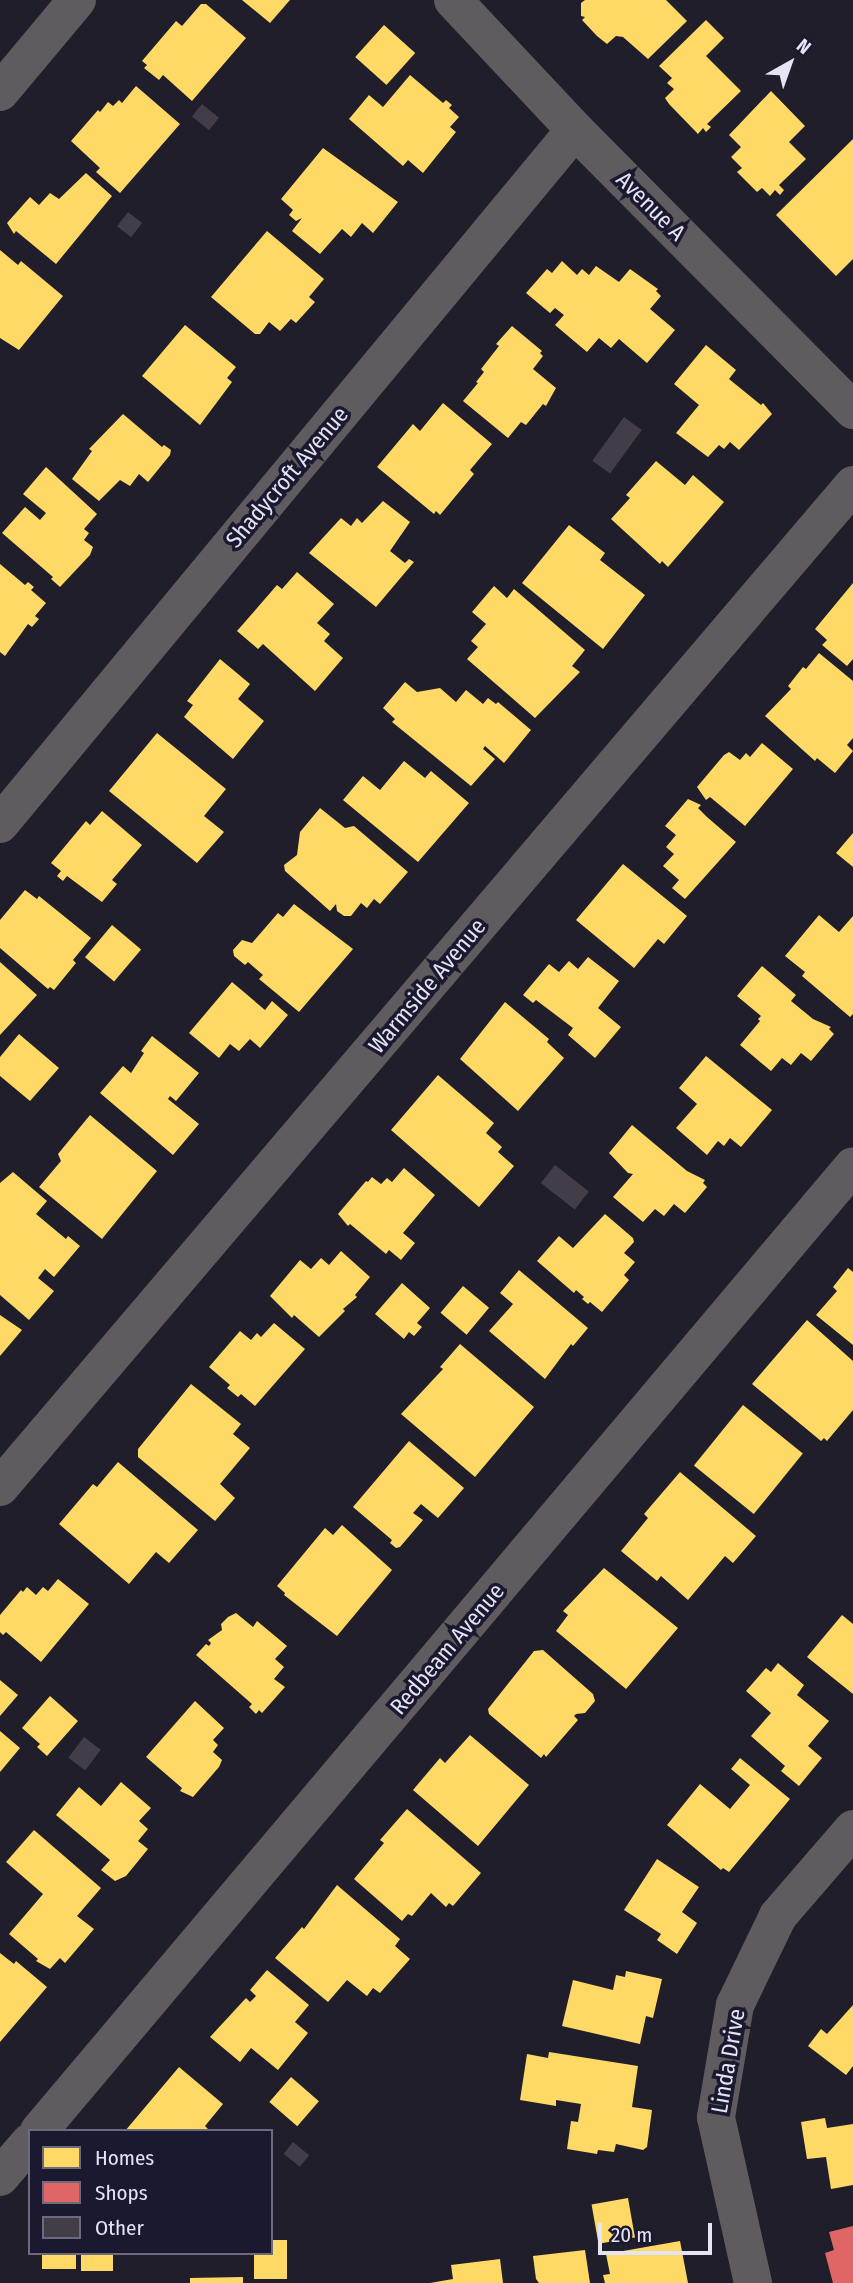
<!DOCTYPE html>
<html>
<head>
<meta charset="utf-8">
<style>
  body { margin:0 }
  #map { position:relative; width:853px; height:2283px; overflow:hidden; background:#1f1e2a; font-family:"Fira Sans Condensed",sans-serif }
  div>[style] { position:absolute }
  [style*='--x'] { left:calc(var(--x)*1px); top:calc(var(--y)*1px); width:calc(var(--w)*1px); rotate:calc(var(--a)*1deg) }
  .homes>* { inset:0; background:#ffd966; transform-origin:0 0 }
  .shops>* { inset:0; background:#e06666 }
  .building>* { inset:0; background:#423d46; transform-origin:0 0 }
  .minor>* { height:38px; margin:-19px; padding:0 19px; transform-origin:19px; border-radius:19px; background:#605b5e }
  span { translate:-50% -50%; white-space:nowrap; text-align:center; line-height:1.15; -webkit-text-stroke:7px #1b192f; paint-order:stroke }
  .street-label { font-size:23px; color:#e4e4f4 }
  .legend { position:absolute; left:28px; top:2129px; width:245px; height:126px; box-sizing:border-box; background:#1b192f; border:2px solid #6b6a7e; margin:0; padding:9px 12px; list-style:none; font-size:21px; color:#e4e4f4 }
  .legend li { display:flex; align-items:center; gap:14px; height:35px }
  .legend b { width:35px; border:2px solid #6b6a7e }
  .north { position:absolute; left:755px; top:28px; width:70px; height:70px; -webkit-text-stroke:5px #1b192f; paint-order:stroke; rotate:40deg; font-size:19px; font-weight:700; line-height:28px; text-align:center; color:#e4e4f4 }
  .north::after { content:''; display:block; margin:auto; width:24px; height:32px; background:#e4e4f4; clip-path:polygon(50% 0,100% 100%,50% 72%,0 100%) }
  .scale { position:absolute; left:598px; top:2223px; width:114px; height:32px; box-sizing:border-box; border:4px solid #e4e4f4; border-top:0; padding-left:9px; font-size:21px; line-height:24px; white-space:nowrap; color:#e4e4f4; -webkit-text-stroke:5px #1b192f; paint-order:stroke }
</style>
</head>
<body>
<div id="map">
  <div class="homes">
    <i style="clip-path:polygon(242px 0,290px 0,270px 23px)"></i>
    <i style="clip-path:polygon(585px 0,666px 0,687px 21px,648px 59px,623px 37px,616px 36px,607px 44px,597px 36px,582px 20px,585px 17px,581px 16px,581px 3px)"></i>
    <i style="clip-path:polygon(201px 4px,206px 4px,246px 38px,192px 101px,163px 75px,159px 80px,144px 68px,147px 65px,142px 61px,176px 21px,182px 26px)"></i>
    <i style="clip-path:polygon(706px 20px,724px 38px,706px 56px,741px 91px,707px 124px,711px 127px,706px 132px,703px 128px,698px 134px,669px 104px,665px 98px,674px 89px,667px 83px,672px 78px,659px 66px)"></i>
    <i style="left:384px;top:25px;width:42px;height:43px;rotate:42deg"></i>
    <i style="clip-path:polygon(410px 75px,443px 103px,446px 100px,452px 105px,449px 108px,459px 117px,450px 127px,456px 132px,423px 173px,408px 160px,403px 166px,349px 119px,369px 95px,383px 107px)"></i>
    <i style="clip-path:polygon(136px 86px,180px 124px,120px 193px,96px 172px,100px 168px,71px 141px,98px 110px,100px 112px,108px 102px,113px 106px,119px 100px,122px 103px)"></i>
    <i style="clip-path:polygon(771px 91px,805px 126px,789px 142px,806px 159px,779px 185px,784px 190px,780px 195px,775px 190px,770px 196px,762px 188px,757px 192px,737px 172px,742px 168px,731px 157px,741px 147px,729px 135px)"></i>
    <i style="clip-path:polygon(853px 139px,853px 259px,836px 276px,776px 215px)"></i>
    <i style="clip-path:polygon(323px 148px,398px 202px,373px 233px,362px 223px,351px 237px,342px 229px,320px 254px,292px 231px,302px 218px,296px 221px,289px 215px,293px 210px,281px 199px)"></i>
    <i style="clip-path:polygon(86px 173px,112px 196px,56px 264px,16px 231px,14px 234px,7px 223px,30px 197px,39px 205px,50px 193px,59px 199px)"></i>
    <i style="clip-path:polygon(267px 231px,324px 279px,309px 297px,315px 302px,296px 323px,291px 319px,280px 331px,269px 322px,260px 334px,255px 334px,211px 297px)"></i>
    <i style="clip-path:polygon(0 250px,18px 265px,21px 261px,63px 296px,19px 350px,0 338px)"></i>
    <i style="clip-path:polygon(562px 261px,577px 275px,582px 269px,589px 275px,596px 266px,619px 282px,630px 269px,658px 289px,656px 291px,661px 296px,650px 309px,675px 330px,647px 363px,619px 339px,611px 348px,599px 338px,587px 352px,555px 325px,564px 315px,555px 308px,550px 313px,526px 293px,547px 269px,552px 273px)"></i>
    <i style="clip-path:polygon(185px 325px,236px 367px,227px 378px,232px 382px,200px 425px,142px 376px)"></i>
    <i style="clip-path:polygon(512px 326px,542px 351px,540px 353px,543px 356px,533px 369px,556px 388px,546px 406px,543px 404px,526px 425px,521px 422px,508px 438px,463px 401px,478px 383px,476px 382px,484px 372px,481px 369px,499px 346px,496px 344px)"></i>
    <i style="clip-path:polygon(706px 345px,736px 370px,729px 379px,761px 405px,763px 403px,772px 414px,739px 450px,730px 442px,724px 449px,719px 445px,708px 457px,676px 433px,699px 405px,674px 384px)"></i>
    <i style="clip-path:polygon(443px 403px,492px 444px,470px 470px,474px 474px,440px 515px,436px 511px,434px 514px,377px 467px,413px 424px,420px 431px)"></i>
    <i style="clip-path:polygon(123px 414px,162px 447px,164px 445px,171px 450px,170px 455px,148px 482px,139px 474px,130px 486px,120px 480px,99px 501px,72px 479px,92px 451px,89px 449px)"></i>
    <i style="clip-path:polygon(656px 461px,685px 485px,693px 475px,724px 502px,668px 567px,662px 561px,660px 564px,611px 519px,630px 498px,626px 495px)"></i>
    <i style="clip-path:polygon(46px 467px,97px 514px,84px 529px,89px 533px,84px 540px,93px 547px,90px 555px,60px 587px,51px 579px,53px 577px,2px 533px,25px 507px,40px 520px,46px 513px,23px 494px)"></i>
    <i style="clip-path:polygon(383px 501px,410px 522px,390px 551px,405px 563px,409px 559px,414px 562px,376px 607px,309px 553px,341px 518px,351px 526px,357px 518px,362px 523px)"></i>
    <i style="clip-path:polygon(569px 525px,605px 553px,600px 560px,645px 595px,603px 649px,522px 583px)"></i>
    <i style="clip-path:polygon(0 564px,25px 585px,28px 582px,34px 587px,31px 590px,46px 603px,35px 616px,39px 619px,32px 627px,28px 624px,5px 656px,0 652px)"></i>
    <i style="clip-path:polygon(297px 572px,334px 604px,317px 623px,330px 634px,324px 641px,343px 658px,315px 691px,263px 644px,258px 649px,237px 631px,277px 585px,282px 589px)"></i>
    <i style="clip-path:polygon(853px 583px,853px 659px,847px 666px,822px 645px,827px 640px,815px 629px)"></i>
    <i style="clip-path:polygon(494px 586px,507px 598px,514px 589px,585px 650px,572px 666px,580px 672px,535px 718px,467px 659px,478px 647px,471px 641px,486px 624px,472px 612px)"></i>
    <i style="clip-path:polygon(819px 653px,853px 681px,853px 738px,847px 745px,853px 751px,835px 773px,817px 758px,815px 761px,765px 716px,791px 689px,788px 686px,803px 667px,806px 669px)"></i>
    <i style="clip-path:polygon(220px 659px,250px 684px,238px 699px,264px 721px,233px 759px,184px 717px,193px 705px,187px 701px)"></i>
    <i style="clip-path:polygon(405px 682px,417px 692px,440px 688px,456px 702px,466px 690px,483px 704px,488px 698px,496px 704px,498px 702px,531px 730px,504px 763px,485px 746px,483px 749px,495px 759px,471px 786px,392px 722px,395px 719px,383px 708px)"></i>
    <i style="clip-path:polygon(157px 733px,226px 789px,204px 816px,224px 832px,197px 863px,109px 791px)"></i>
    <i style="clip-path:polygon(762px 743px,793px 769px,745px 826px,710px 797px,706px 800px,697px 787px,724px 755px,729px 752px,740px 760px,746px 753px,750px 757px)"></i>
    <i style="clip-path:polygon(404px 761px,425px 778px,431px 771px,469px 803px,418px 862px,343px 800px,363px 776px,380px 790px)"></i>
    <i style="clip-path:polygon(688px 799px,701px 805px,698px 808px,707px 817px,736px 842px,685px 899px,672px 888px,679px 880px,663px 866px,674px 854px,666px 847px,676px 835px,665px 826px)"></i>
    <i style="clip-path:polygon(320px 808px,345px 828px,354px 826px,408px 872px,380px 904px,374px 899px,367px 908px,361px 903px,351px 916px,344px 916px,337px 911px,336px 904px,330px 911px,285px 871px,284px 865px,297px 855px,300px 832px)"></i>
    <i style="clip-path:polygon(102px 811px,142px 845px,112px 880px,117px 884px,102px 902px,67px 876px,63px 881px,57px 876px,61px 871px,51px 863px,86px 821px,90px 825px)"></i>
    <i style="clip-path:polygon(853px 833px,853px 867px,836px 853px)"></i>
    <i style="clip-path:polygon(623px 864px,687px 916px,664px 944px,658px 939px,634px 968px,576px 920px)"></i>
    <i style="clip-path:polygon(25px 890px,37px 899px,39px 896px,91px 938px,73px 960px,76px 963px,54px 990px,50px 987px,48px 989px,0 948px,0 920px)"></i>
    <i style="clip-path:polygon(294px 904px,353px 949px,299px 1012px,259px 979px,263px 975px,248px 962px,245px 965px,234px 956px,233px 950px,242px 940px,252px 943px,278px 913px,283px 917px)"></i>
    <i style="clip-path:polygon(819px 915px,839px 932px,853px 916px,853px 1014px,850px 1017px,802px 976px,805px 972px,785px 956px)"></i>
    <i style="left:112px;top:925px;width:38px;height:42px;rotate:40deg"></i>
    <i style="clip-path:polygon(588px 957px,619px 981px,598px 1008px,621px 1027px,595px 1058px,568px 1035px,573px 1028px,536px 1000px,533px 1003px,523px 995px,549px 964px,559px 972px,569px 961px,578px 969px)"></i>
    <i style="clip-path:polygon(0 962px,37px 995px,0 1035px)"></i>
    <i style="clip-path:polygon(762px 966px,796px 995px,791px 1001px,813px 1019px,831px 1027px,829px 1029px,834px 1034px,811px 1061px,801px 1053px,791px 1065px,782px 1058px,771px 1071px,740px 1045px,760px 1021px,758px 1019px,761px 1016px,737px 996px)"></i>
    <i style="clip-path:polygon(232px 982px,265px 1010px,272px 1001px,288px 1015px,260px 1048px,250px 1039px,239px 1051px,230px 1044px,219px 1058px,189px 1033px)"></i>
    <i style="clip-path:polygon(505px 1002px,549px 1039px,547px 1042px,564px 1058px,518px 1111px,460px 1059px)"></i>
    <i style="clip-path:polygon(19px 1034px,59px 1068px,30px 1101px,0 1076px,0 1057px)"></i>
    <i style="clip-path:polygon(152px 1036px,199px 1073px,176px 1101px,170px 1096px,168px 1099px,199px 1124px,173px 1155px,100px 1093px,123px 1066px,131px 1073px,144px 1053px,141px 1051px)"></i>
    <i style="clip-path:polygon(706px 1056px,772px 1110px,741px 1147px,730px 1138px,724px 1146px,718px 1141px,707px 1155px,676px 1128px,697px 1104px,679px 1088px)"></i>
    <i style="clip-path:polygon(438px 1075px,494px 1123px,486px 1133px,502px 1147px,498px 1152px,514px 1166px,479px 1207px,391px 1130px)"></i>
    <i style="clip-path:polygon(90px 1115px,157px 1171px,102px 1239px,39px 1187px,61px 1161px,58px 1154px)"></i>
    <i style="clip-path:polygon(632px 1125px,687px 1171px,705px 1180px,703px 1183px,707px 1187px,685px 1213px,674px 1204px,664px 1216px,655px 1209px,643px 1222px,613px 1197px,633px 1174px,628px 1173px,609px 1153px)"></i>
    <i style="clip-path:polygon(404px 1168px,435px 1195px,403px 1233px,415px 1243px,401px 1260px,389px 1250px,386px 1254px,350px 1224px,348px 1226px,338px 1214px,366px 1181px,368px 1182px,372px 1177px,381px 1184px,387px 1178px,392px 1182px)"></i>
    <i style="clip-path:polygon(13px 1172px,47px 1201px,36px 1214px,66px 1239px,68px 1236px,80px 1246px,54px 1277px,45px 1269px,38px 1278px,54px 1291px,29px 1320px,0 1295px,0 1183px)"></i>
    <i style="clip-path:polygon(605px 1214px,633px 1238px,634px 1242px,624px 1253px,635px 1262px,624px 1275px,629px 1280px,602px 1312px,590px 1302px,588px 1304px,582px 1299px,584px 1297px,576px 1290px,574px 1293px,537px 1261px,559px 1236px,573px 1248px)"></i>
    <i style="clip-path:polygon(341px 1251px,370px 1277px,355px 1295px,357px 1297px,343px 1309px,345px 1311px,319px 1337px,294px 1315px,292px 1318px,270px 1296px,300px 1260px,311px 1269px,321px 1258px,329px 1265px)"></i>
    <i style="clip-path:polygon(848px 1268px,853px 1272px,853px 1345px,816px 1315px,837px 1291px,833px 1287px)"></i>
    <i style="clip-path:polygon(519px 1270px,588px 1328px,573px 1346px,571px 1344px,545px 1379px,489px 1331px,513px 1304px,500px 1293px)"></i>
    <i style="clip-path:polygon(402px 1283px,430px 1308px,417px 1323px,422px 1327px,414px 1336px,409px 1332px,404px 1339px,375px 1314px)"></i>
    <i style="left:463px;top:1286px;width:34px;height:35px;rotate:40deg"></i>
    <i style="clip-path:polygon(0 1315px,22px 1330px,0 1356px)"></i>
    <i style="clip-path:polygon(807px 1320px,853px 1361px,853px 1410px,827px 1441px,824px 1438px,821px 1441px,752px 1384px)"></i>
    <i style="clip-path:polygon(274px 1323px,305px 1349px,255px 1406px,241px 1394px,238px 1397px,227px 1388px,230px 1385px,209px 1367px,240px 1331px,251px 1340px,257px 1333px,261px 1337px)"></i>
    <i style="clip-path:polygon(460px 1344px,534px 1407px,475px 1477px,401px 1414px,443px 1369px,440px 1367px)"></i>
    <i style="clip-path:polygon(191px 1384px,241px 1424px,233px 1434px,250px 1448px,220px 1484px,235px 1498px,215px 1521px,138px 1457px,138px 1449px)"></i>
    <i style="left:743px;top:1405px;width:77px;height:78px;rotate:39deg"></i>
    <i style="clip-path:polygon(409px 1441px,464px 1488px,438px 1518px,421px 1504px,413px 1513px,423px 1520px,400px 1547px,396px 1548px,390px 1543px,392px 1540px,353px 1507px)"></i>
    <i style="clip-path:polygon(118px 1462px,198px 1530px,169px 1563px,156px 1552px,129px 1584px,59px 1524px,93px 1484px,97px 1487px)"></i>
    <i style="clip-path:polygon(680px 1472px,756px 1536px,733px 1563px,725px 1556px,688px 1600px,661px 1576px,657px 1581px,621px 1551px,648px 1518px,644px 1514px)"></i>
    <i style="clip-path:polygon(342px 1525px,392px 1570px,337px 1636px,284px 1595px,285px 1593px,277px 1586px,325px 1528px,333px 1535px)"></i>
    <i style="clip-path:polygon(604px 1568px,678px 1628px,626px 1689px,556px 1631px,568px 1615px,563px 1611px)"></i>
    <i style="clip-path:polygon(58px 1579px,89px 1604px,41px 1662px,6px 1632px,3px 1635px,0 1632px,0 1615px,21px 1590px,23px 1592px,27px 1587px,36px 1595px,43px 1587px,48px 1591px)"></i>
    <i style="clip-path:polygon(236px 1613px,253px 1627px,257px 1621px,287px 1646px,275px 1659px,284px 1667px,274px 1679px,285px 1687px,262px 1713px,259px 1710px,256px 1714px,249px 1707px,252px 1704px,196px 1655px,206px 1644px,209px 1646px,211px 1643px,208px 1640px,222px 1630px,221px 1624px,228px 1617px)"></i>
    <i style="clip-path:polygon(842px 1615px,853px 1624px,853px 1694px,807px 1657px)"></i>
    <i style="clip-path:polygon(543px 1650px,593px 1694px,595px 1701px,585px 1713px,576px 1714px,574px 1716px,578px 1720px,546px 1757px,544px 1754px,541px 1758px,489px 1714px,488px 1709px,534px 1651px)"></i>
    <i style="clip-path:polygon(778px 1663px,804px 1685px,797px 1695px,829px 1721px,808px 1746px,822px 1758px,799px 1786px,781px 1771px,785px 1766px,751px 1736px,771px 1713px,746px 1691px,766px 1668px,771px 1672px)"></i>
    <i style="clip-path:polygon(0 1680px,18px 1695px,0 1716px)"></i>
    <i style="clip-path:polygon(50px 1696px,78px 1721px,47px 1756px,37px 1747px,40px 1744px,22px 1728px)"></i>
    <i style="clip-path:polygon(195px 1701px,224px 1728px,213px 1740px,218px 1745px,213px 1752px,222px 1760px,219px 1767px,193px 1797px,180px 1791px,182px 1788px,146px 1757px)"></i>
    <i style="clip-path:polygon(0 1731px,20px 1748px,0 1772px)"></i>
    <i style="clip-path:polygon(470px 1735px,529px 1785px,478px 1846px,413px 1790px,440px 1758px,445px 1763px)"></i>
    <i style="clip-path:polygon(740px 1758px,790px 1799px,729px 1872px,723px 1868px,721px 1870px,667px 1825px,700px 1784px,730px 1809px,750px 1785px,731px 1769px)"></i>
    <i style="clip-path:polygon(121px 1782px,151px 1808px,139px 1821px,148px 1829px,138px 1841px,148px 1849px,126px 1876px,115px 1881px,101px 1870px,110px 1860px,56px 1815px,79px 1787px,101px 1806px)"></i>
    <i style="clip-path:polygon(407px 1809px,481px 1873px,453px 1906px,449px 1903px,446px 1907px,431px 1893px,412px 1916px,408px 1914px,402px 1921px,354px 1879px,384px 1843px,380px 1840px)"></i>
    <i style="clip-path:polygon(34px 1830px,101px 1888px,77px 1916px,94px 1929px,65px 1963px,60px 1958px,50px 1969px,36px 1961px,38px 1959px,9px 1934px,43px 1894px,6px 1862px)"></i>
    <i style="clip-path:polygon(657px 1859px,699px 1887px,682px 1912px,697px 1923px,677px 1954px,657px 1940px,661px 1934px,624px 1910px)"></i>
    <i style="clip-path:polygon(337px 1885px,400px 1939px,395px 1946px,410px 1959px,380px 1993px,373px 1988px,367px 1996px,347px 1980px,328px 2002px,275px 1958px,302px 1927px,304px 1929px)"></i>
    <i style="clip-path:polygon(0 1953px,14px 1964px,16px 1961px,47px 1987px,0 2042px)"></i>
    <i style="clip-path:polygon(267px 1970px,309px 2005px,295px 2022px,308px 2033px,278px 2070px,251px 2048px,240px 2062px,210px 2037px,246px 1998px,250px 2002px,256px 1996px,250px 1990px)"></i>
    <i style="clip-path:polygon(626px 1971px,662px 1979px,653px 2018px,646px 2016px,640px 2044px,562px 2026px,573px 1980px,613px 1990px,616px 1975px,625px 1977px)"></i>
    <i style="clip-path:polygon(853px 2005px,853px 2066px,846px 2075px,808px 2046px,821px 2029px,827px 2034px)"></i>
    <i style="clip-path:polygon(549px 2052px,638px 2066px,632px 2107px,652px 2110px,647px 2147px,643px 2150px,616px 2144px,614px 2152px,598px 2150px,597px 2154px,567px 2149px,571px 2121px,578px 2122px,581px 2104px,556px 2100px,556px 2106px,520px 2100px,527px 2054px,548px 2058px)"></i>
    <i style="clip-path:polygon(179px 2067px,223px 2104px,205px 2126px,210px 2131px,125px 2131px)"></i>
    <i style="left:291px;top:2077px;width:37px;height:33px;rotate:41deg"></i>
    <i style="clip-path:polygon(825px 2118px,827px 2128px,853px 2124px,853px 2185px,831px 2189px,826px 2157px,807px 2159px,801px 2122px)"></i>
    <i style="left:628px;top:2198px;width:40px;height:37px;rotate:80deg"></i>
    <i style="clip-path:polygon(271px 2240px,287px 2240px,287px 2279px,254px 2279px,254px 2253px,271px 2253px)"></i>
    <i style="clip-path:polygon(680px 2241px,688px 2283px,605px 2283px,603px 2275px,610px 2274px,606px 2254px)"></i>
    <i style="clip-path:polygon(585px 2250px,590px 2283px,539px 2283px,536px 2279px,533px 2256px)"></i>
    <i style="left:42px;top:2253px;width:34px;height:16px"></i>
    <i style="left:81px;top:2253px;width:32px;height:18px"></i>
    <i style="clip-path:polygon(500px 2259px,503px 2283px,430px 2283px,453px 2279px,451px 2265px)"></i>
    <i style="clip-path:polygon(243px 2277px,243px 2283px,190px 2283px,190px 2278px)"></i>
  </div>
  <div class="shops">
    <i style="clip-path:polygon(853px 2226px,853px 2283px,833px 2283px,825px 2253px,834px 2250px,829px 2232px)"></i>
  </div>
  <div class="building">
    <i style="left:202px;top:104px;width:22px;height:16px;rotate:39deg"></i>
    <i style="left:128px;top:212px;width:18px;height:18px;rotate:38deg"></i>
    <i style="left:624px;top:417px;width:22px;height:54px;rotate:36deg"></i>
    <i style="left:555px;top:1165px;width:43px;height:23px;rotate:38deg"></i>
    <i style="left:84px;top:1737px;width:21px;height:26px;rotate:37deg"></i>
    <i style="left:293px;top:2142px;width:21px;height:15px;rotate:39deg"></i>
  </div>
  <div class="minor">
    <i style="--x:453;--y:0;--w:178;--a:46.8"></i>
    <i style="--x:575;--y:130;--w:395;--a:45.2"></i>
    <i style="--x:0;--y:92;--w:120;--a:-50.1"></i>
    <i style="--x:0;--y:824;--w:901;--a:-50.36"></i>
    <i style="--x:0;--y:1487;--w:1316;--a:-49.59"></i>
    <i style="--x:39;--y:2131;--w:1262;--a:-49.85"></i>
    <i style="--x:0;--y:2177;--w:46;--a:-49.4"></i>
    <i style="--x:753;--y:2283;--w:170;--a:-102.6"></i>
    <i style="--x:716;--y:2117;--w:114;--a:-80.4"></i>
    <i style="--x:735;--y:2005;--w:99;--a:-64.2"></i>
    <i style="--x:778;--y:1916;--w:115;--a:-49.2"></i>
  </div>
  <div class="street-label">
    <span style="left:651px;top:206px;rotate:45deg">Avenue A</span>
    <span style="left:287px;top:477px;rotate:-50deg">Shadycroft Avenue</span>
    <span style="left:427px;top:986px;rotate:-50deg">Warmside Avenue</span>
    <span style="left:447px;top:1649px;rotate:-50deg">Redbeam Avenue</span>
    <span style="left:728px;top:2061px;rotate:-80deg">Linda Drive</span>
  </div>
  <ul class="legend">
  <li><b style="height:19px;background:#ffd966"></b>Homes</li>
  <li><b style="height:19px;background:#e06666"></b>Shops</li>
  <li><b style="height:19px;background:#423d46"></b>Other</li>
  </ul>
  <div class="north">N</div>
  <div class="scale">20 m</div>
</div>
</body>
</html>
